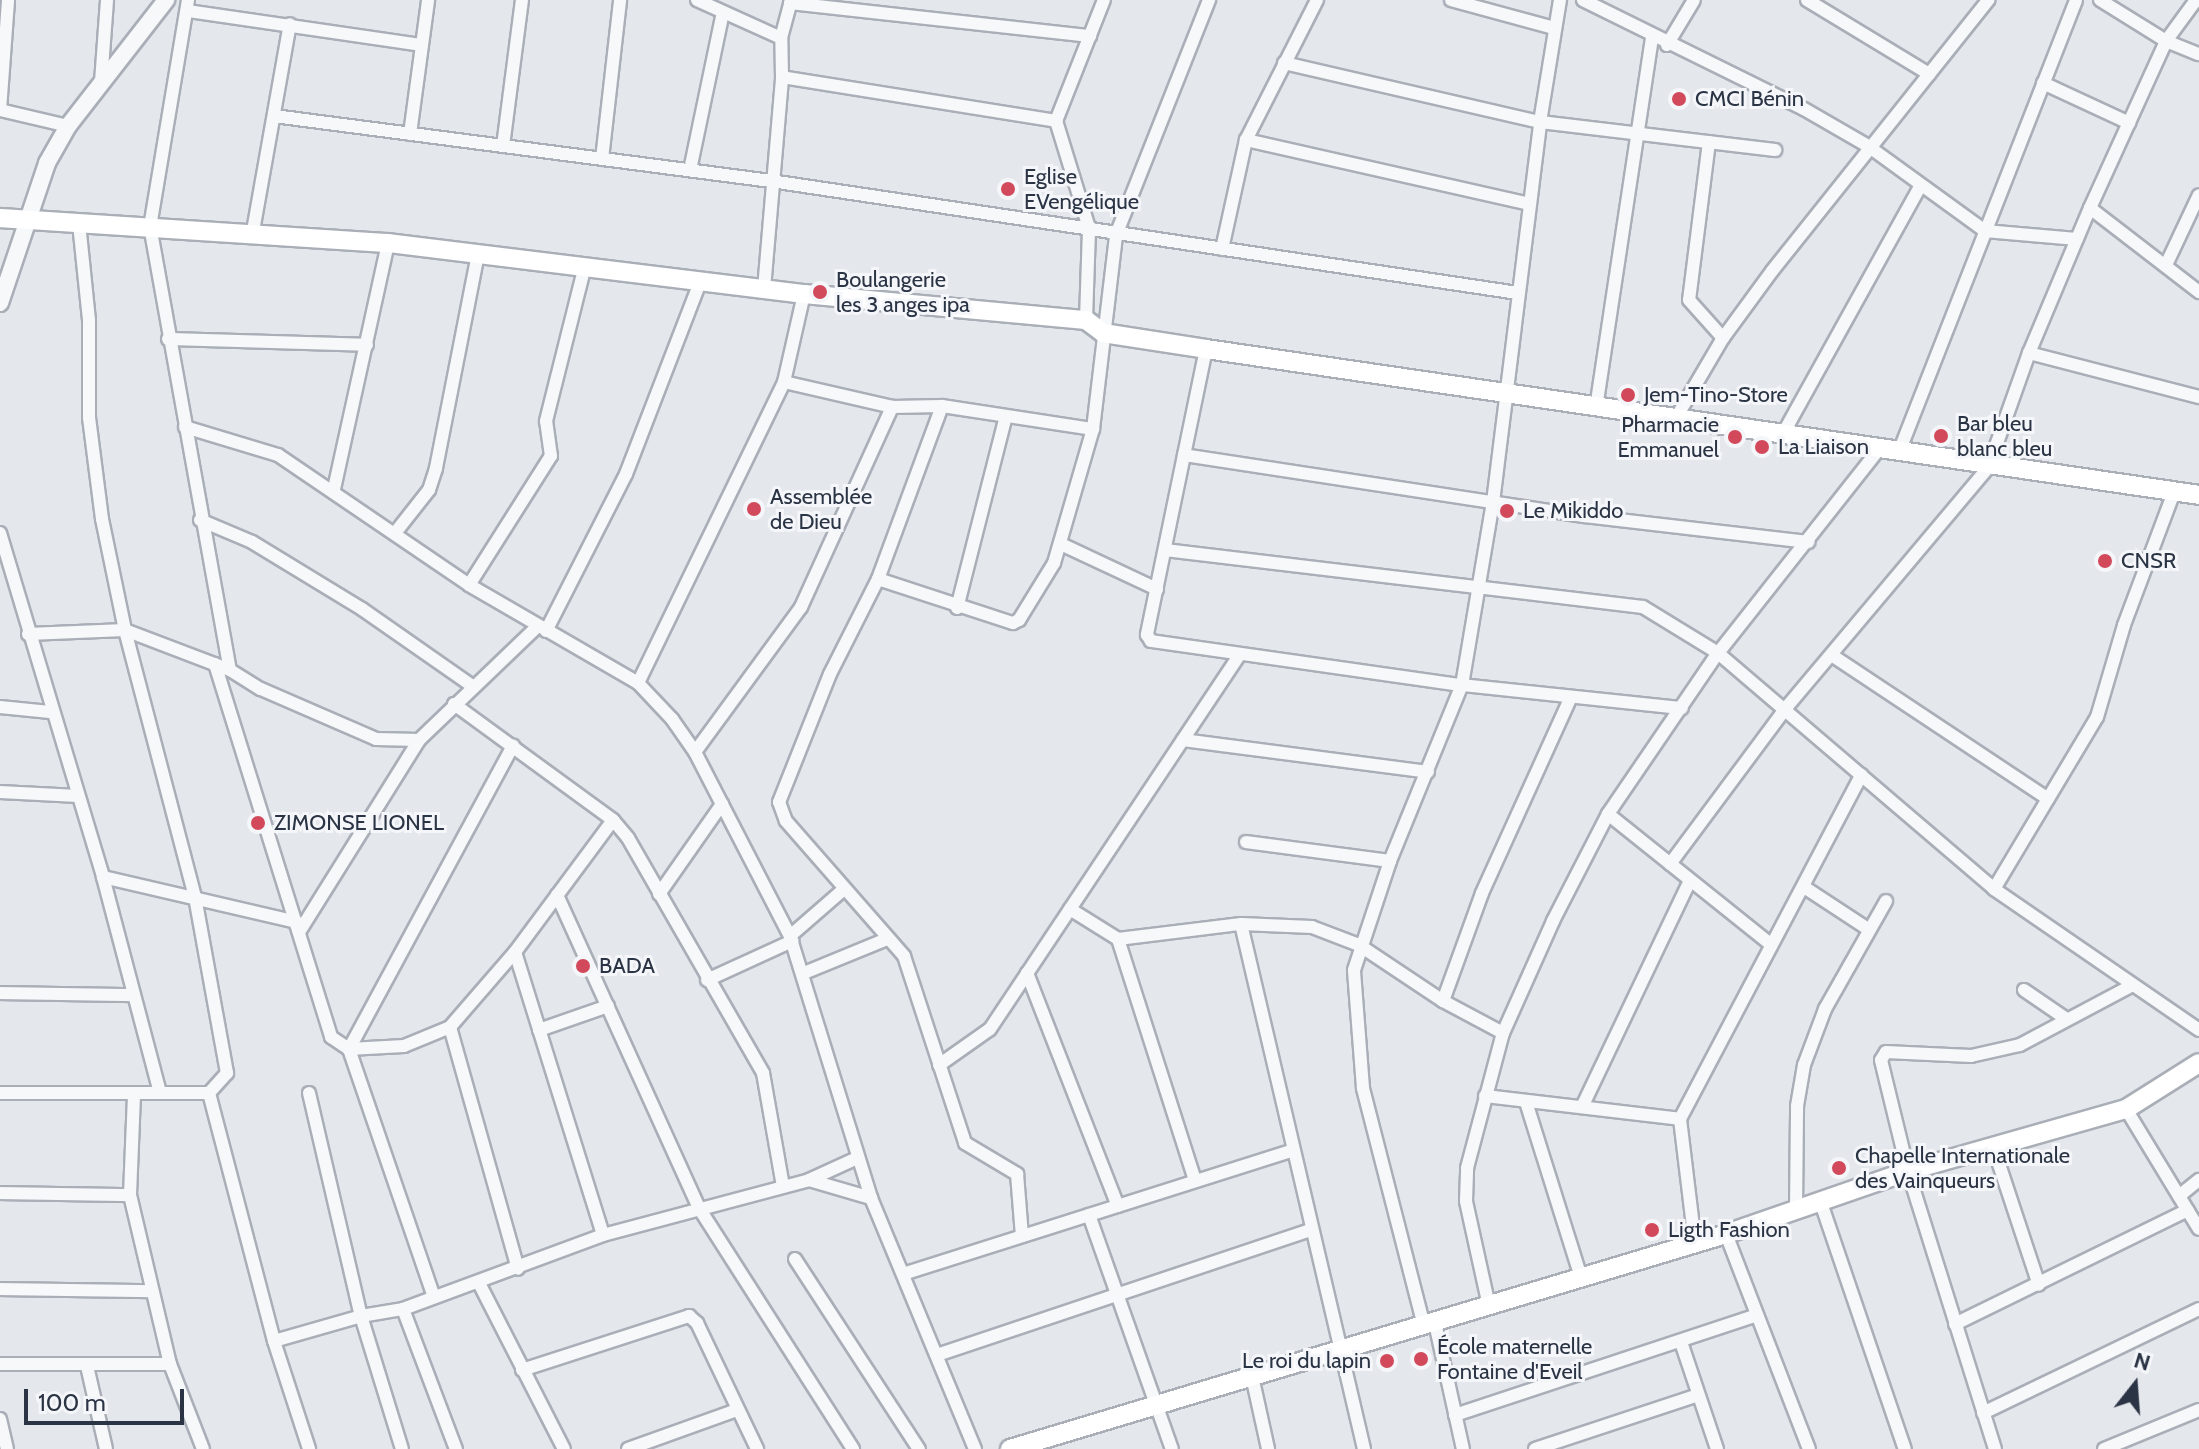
<!DOCTYPE html>
<html>
<head>
<meta charset="utf-8">
<style>
  body { margin:0 }
  #map { position:relative; width:2199px; height:1449px; overflow:hidden; background:#e4e7ec; font-family:Cabin,sans-serif }
  div>[style] { position:absolute }
  [style*='--x'] { left:calc(var(--x)*1px); top:calc(var(--y)*1px); width:calc(var(--w)*1px); rotate:calc(var(--a)*1deg) }
  .roads { filter:drop-shadow(2px 0 #a9aeb7) drop-shadow(-2px 0 #a9aeb7) drop-shadow(0 2px #a9aeb7) drop-shadow(0 -2px #a9aeb7) }
  .minor>* { height:12px; margin:-6px; padding:0 6px; transform-origin:6px; border-radius:6px; background:#f7f8fa }
  .tertiary>* { height:16px; margin:-8px; padding:0 8px; transform-origin:8px; border-radius:8px; background:#f7f8fa }
  .secondary>* { height:18px; margin:-9px; padding:0 9px; transform-origin:9px; border-radius:9px; background:#fff }
  .dots>* { width:22px; height:22px; translate:-50% -50%; box-sizing:border-box; border:4px solid #f4f6f9; border-radius:50% }
  span { translate:-50% -50%; white-space:nowrap; text-align:center; line-height:1.15; -webkit-text-stroke:6px #f4f6f9; paint-order:stroke }
  .poi-label { font-size:22px; color:#2b3445 }
  .left { translate:0 -50%; text-align:left }
  .right { translate:-100% -50%; text-align:right }
  .north { position:absolute; left:2095px; top:1345px; width:80px; height:80px; -webkit-text-stroke:6px #f4f6f9; paint-order:stroke; rotate:17deg; font-size:22px; font-weight:700; line-height:32px; text-align:center; color:#2b3445 }
  .north::after { content:''; display:block; margin:auto; width:28px; height:36px; background:#2b3445; clip-path:polygon(50% 0,100% 100%,50% 72%,0 100%) }
  .scale { position:absolute; left:24px; top:1389px; width:160px; height:36px; box-sizing:border-box; border:4px solid #2b3445; border-top:0; padding-left:10px; font-size:24px; line-height:28px; white-space:nowrap; color:#2b3445; -webkit-text-stroke:6px #f4f6f9; paint-order:stroke }
</style>
</head>
<body>
<div id="map">
  <div class="roads">
    <div class="minor">
      <i style="--x:188;--y:0;--w:229;--a:99.5"></i>
      <i style="--x:150;--y:226;--w:451;--a:79.8"></i>
      <i style="--x:697;--y:0;--w:92;--a:24.3"></i>
      <i style="--x:1451;--y:0;--w:107;--a:15.2"></i>
      <i style="--x:1583;--y:0;--w:246;--a:26.3"></i>
      <i style="--x:1804;--y:109;--w:74;--a:30"></i>
      <i style="--x:1868;--y:146;--w:145;--a:36"></i>
      <i style="--x:1985;--y:231;--w:92;--a:5"></i>
      <i style="--x:1807;--y:0;--w:143;--a:31.2"></i>
      <i style="--x:2100;--y:0;--w:78;--a:31.8"></i>
      <i style="--x:2166;--y:41;--w:35;--a:22"></i>
      <i style="--x:790;--y:3;--w:302;--a:6.3"></i>
      <i style="--x:188;--y:11;--w:236;--a:8.3"></i>
      <i style="--x:1667;--y:45;--w:52;--a:-59"></i>
      <i style="--x:1284;--y:63;--w:263;--a:13"></i>
      <i style="--x:1540;--y:122;--w:237;--a:6.8"></i>
      <i style="--x:782;--y:77;--w:278;--a:9.1"></i>
      <i style="--x:101;--y:82;--w:82;--a:-85.8"></i>
      <i style="--x:2043;--y:83;--w:95;--a:24.9"></i>
      <i style="--x:0;--y:110;--w:110;--a:-85.8"></i>
      <i style="--x:0;--y:110;--w:70;--a:13.2"></i>
      <i style="--x:274;--y:116;--w:501;--a:7.45"></i>
      <i style="--x:771;--y:181;--w:755;--a:8.53"></i>
      <i style="--x:410;--y:134;--w:135;--a:-82.3"></i>
      <i style="--x:1246;--y:140;--w:290;--a:12.7"></i>
      <i style="--x:1709;--y:142;--w:159;--a:97.2"></i>
      <i style="--x:1689;--y:300;--w:51;--a:48.2"></i>
      <i style="--x:503;--y:146;--w:147;--a:-82.6"></i>
      <i style="--x:602;--y:159;--w:160;--a:-83.5"></i>
      <i style="--x:690;--y:170;--w:161;--a:-78.2"></i>
      <i style="--x:2090;--y:208;--w:138;--a:37.6"></i>
      <i style="--x:253;--y:231;--w:210;--a:-79.9"></i>
      <i style="--x:1222;--y:249;--w:112;--a:-77.6"></i>
      <i style="--x:1246;--y:140;--w:157;--a:-63.1"></i>
      <i style="--x:2166;--y:265;--w:77;--a:-64.8"></i>
      <i style="--x:764;--y:289;--w:213;--a:-85.1"></i>
      <i style="--x:782;--y:77;--w:39;--a:-91"></i>
      <i style="--x:781;--y:38;--w:39;--a:-75"></i>
      <i style="--x:1086;--y:320;--w:92;--a:-88.1"></i>
      <i style="--x:1089;--y:228;--w:112;--a:-107.1"></i>
      <i style="--x:1056;--y:121;--w:130;--a:-68.4"></i>
      <i style="--x:168;--y:339;--w:199;--a:1.7"></i>
      <i style="--x:1206;--y:349;--w:292;--a:101.7"></i>
      <i style="--x:1147;--y:635;--w:7;--a:56"></i>
      <i style="--x:1151;--y:641;--w:314;--a:8.1"></i>
      <i style="--x:1462;--y:685;--w:221;--a:6"></i>
      <i style="--x:2029;--y:353;--w:176;--a:14.5"></i>
      <i style="--x:784;--y:382;--w:111;--a:13"></i>
      <i style="--x:892;--y:407;--w:50;--a:-1.1"></i>
      <i style="--x:942;--y:406;--w:153;--a:8.7"></i>
      <i style="--x:942;--y:406;--w:184;--a:110.3"></i>
      <i style="--x:878;--y:579;--w:106;--a:116.8"></i>
      <i style="--x:830;--y:674;--w:138;--a:111.7"></i>
      <i style="--x:779;--y:802;--w:20;--a:70"></i>
      <i style="--x:786;--y:821;--w:179;--a:48.8"></i>
      <i style="--x:904;--y:956;--w:197;--a:71.9"></i>
      <i style="--x:965;--y:1143;--w:61;--a:30.8"></i>
      <i style="--x:1017;--y:1174;--w:62;--a:85.4"></i>
      <i style="--x:1596;--y:408;--w:374;--a:-81.4"></i>
      <i style="--x:1676;--y:418;--w:93;--a:-59.6"></i>
      <i style="--x:1723;--y:338;--w:83;--a:-53.8"></i>
      <i style="--x:1772;--y:271;--w:347;--a:-51.4"></i>
      <i style="--x:185;--y:427;--w:97;--a:16.8"></i>
      <i style="--x:278;--y:455;--w:231;--a:34.2"></i>
      <i style="--x:469;--y:585;--w:195;--a:30.1"></i>
      <i style="--x:638;--y:683;--w:50;--a:46.6"></i>
      <i style="--x:672;--y:719;--w:40;--a:55.1"></i>
      <i style="--x:695;--y:752;--w:207;--a:62.7"></i>
      <i style="--x:790;--y:936;--w:274;--a:72.8"></i>
      <i style="--x:871;--y:1198;--w:272;--a:67.5"></i>
      <i style="--x:1784;--y:432;--w:282;--a:-61"></i>
      <i style="--x:1899;--y:452;--w:485;--a:-68.6"></i>
      <i style="--x:1184;--y:455;--w:405;--a:8.7"></i>
      <i style="--x:1584;--y:516;--w:226;--a:6.6"></i>
      <i style="--x:334;--y:489;--w:252;--a:-77.6"></i>
      <i style="--x:200;--y:520;--w:56;--a:22.9"></i>
      <i style="--x:252;--y:542;--w:129;--a:31.3"></i>
      <i style="--x:362;--y:609;--w:133;--a:34.9"></i>
      <i style="--x:0;--y:533;--w:359;--a:73.3"></i>
      <i style="--x:103;--y:877;--w:223;--a:75.2"></i>
      <i style="--x:395;--y:533;--w:55;--a:-51.7"></i>
      <i style="--x:429;--y:490;--w:23;--a:-72"></i>
      <i style="--x:436;--y:468;--w:219;--a:-78.9"></i>
      <i style="--x:1063;--y:545;--w:104;--a:25.1"></i>
      <i style="--x:1165;--y:550;--w:481;--a:6.8"></i>
      <i style="--x:1643;--y:607;--w:88;--a:31.5"></i>
      <i style="--x:1718;--y:653;--w:363;--a:40.5"></i>
      <i style="--x:1994;--y:889;--w:249;--a:34.5"></i>
      <i style="--x:878;--y:579;--w:142;--a:18.1"></i>
      <i style="--x:1013;--y:623;--w:7;--a:-27"></i>
      <i style="--x:1019;--y:620;--w:67;--a:-58.4"></i>
      <i style="--x:1054;--y:563;--w:140;--a:-73.8"></i>
      <i style="--x:1093;--y:429;--w:195;--a:-83.2"></i>
      <i style="--x:1116;--y:235;--w:253;--a:-68.4"></i>
      <i style="--x:469;--y:585;--w:153;--a:-57.6"></i>
      <i style="--x:551;--y:456;--w:35;--a:-98"></i>
      <i style="--x:546;--y:421;--w:160;--a:-75.9"></i>
      <i style="--x:957;--y:608;--w:198;--a:-75.7"></i>
      <i style="--x:546;--y:631;--w:176;--a:-63"></i>
      <i style="--x:626;--y:474;--w:206;--a:-68.9"></i>
      <i style="--x:28;--y:634;--w:97;--a:-2.4"></i>
      <i style="--x:125;--y:630;--w:112;--a:20.9"></i>
      <i style="--x:230;--y:670;--w:36;--a:32"></i>
      <i style="--x:261;--y:689;--w:125;--a:23.5"></i>
      <i style="--x:376;--y:739;--w:43;--a:1.3"></i>
      <i style="--x:1833;--y:656;--w:258;--a:33.6"></i>
      <i style="--x:215;--y:664;--w:391;--a:72.7"></i>
      <i style="--x:331;--y:1037;--w:22;--a:34"></i>
      <i style="--x:349;--y:1049;--w:262;--a:71.1"></i>
      <i style="--x:638;--y:683;--w:335;--a:-64.1"></i>
      <i style="--x:784;--y:382;--w:90;--a:-77.2"></i>
      <i style="--x:454;--y:704;--w:197;--a:36.1"></i>
      <i style="--x:613;--y:820;--w:23;--a:50"></i>
      <i style="--x:628;--y:838;--w:271;--a:60.1"></i>
      <i style="--x:763;--y:1073;--w:115;--a:80"></i>
      <i style="--x:0;--y:707;--w:50;--a:5.7"></i>
      <i style="--x:1183;--y:740;--w:247;--a:7.4"></i>
      <i style="--x:695;--y:752;--w:180;--a:-53.8"></i>
      <i style="--x:801;--y:607;--w:220;--a:-65.5"></i>
      <i style="--x:0;--y:792;--w:78;--a:2.9"></i>
      <i style="--x:1608;--y:814;--w:208;--a:38.7"></i>
      <i style="--x:1246;--y:842;--w:145;--a:7.5"></i>
      <i style="--x:1670;--y:864;--w:193;--a:-53.4"></i>
      <i style="--x:1785;--y:709;--w:315;--a:-49.9"></i>
      <i style="--x:1988;--y:468;--w:122;--a:-70.4"></i>
      <i style="--x:2029;--y:353;--w:157;--a:-67.2"></i>
      <i style="--x:2090;--y:208;--w:183;--a:-65.5"></i>
      <i style="--x:2166;--y:41;--w:51;--a:-53.8"></i>
      <i style="--x:103;--y:877;--w:199;--a:13.1"></i>
      <i style="--x:1804;--y:887;--w:77;--a:33.3"></i>
      <i style="--x:1994;--y:889;--w:200;--a:-59.1"></i>
      <i style="--x:2097;--y:717;--w:96;--a:-73.6"></i>
      <i style="--x:2124;--y:625;--w:142;--a:-69.4"></i>
      <i style="--x:659;--y:894;--w:110;--a:-55"></i>
      <i style="--x:557;--y:895;--w:344;--a:65.6"></i>
      <i style="--x:699;--y:1208;--w:286;--a:57.4"></i>
      <i style="--x:1070;--y:909;--w:57;--a:32"></i>
      <i style="--x:1118;--y:939;--w:254;--a:72.3"></i>
      <i style="--x:1241;--y:924;--w:539;--a:76.81"></i>
      <i style="--x:301;--y:929;--w:223;--a:-58"></i>
      <i style="--x:419;--y:740;--w:165;--a:-43.8"></i>
      <i style="--x:790;--y:936;--w:72;--a:-41"></i>
      <i style="--x:1118;--y:939;--w:124;--a:-7"></i>
      <i style="--x:1241;--y:924;--w:71;--a:2.4"></i>
      <i style="--x:1312;--y:927;--w:50;--a:21"></i>
      <i style="--x:1359;--y:945;--w:101;--a:33.7"></i>
      <i style="--x:1443;--y:1001;--w:68;--a:28.1"></i>
      <i style="--x:515;--y:952;--w:296;--a:72.7"></i>
      <i style="--x:804;--y:973;--w:90;--a:-22.3"></i>
      <i style="--x:1027;--y:973;--w:250;--a:68.7"></i>
      <i style="--x:707;--y:980;--w:94;--a:-24.6"></i>
      <i style="--x:2024;--y:990;--w:50;--a:34.3"></i>
      <i style="--x:0;--y:993;--w:133;--a:0.9"></i>
      <i style="--x:1443;--y:1001;--w:115;--a:-70.1"></i>
      <i style="--x:1482;--y:893;--w:215;--a:-65.6"></i>
      <i style="--x:450;--y:1027;--w:251;--a:74.3"></i>
      <i style="--x:539;--y:1030;--w:73;--a:-19.2"></i>
      <i style="--x:349;--y:1049;--w:55;--a:-3.1"></i>
      <i style="--x:404;--y:1046;--w:50;--a:-22.4"></i>
      <i style="--x:450;--y:1027;--w:99;--a:-49.1"></i>
      <i style="--x:515;--y:952;--w:164;--a:-53.4"></i>
      <i style="--x:349;--y:1049;--w:345;--a:-61.6"></i>
      <i style="--x:939;--y:1065;--w:62;--a:-35.2"></i>
      <i style="--x:990;--y:1029;--w:448;--a:-56.3"></i>
      <i style="--x:0;--y:1093;--w:209;--a:0"></i>
      <i style="--x:209;--y:1093;--w:27;--a:-48"></i>
      <i style="--x:227;--y:1073;--w:179;--a:-100.3"></i>
      <i style="--x:195;--y:897;--w:276;--a:-104.7"></i>
      <i style="--x:125;--y:630;--w:113;--a:-101.7"></i>
      <i style="--x:102;--y:519;--w:102;--a:-97.3"></i>
      <i style="--x:89;--y:418;--w:98;--a:-90"></i>
      <i style="--x:89;--y:320;--w:97;--a:-95.9"></i>
      <i style="--x:209;--y:1093;--w:256;--a:75.3"></i>
      <i style="--x:274;--y:1341;--w:114;--a:72"></i>
      <i style="--x:309;--y:1093;--w:229;--a:76.9"></i>
      <i style="--x:361;--y:1316;--w:139;--a:72.9"></i>
      <i style="--x:134;--y:1095;--w:100;--a:92.3"></i>
      <i style="--x:130;--y:1195;--w:174;--a:76.7"></i>
      <i style="--x:170;--y:1364;--w:91;--a:68.8"></i>
      <i style="--x:1485;--y:1096;--w:196;--a:6.7"></i>
      <i style="--x:1526;--y:1102;--w:184;--a:72.6"></i>
      <i style="--x:1582;--y:1107;--w:250;--a:-64.5"></i>
      <i style="--x:2126;--y:1109;--w:140;--a:58.7"></i>
      <i style="--x:1993;--y:1146;--w:146;--a:71.7"></i>
      <i style="--x:809;--y:1180;--w:65;--a:16.2"></i>
      <i style="--x:0;--y:1193;--w:130;--a:0.9"></i>
      <i style="--x:2179;--y:1196;--w:26;--a:-39"></i>
      <i style="--x:1820;--y:1200;--w:263;--a:71.2"></i>
      <i style="--x:1796;--y:1209;--w:103;--a:-89.4"></i>
      <i style="--x:1797;--y:1106;--w:42;--a:-80.3"></i>
      <i style="--x:1804;--y:1065;--w:60;--a:-69.4"></i>
      <i style="--x:1825;--y:1009;--w:124;--a:-60.5"></i>
      <i style="--x:1089;--y:1215;--w:248;--a:70.5"></i>
      <i style="--x:1726;--y:1234;--w:230;--a:68.9"></i>
      <i style="--x:1695;--y:1243;--w:125;--a:-96.9"></i>
      <i style="--x:1680;--y:1119;--w:389;--a:-62.2"></i>
      <i style="--x:795;--y:1259;--w:227;--a:56.9"></i>
      <i style="--x:903;--y:1274;--w:406;--a:-17.6"></i>
      <i style="--x:480;--y:1285;--w:184;--a:62.9"></i>
      <i style="--x:0;--y:1289;--w:149;--a:0.8"></i>
      <i style="--x:1489;--y:1306;--w:107;--a:-102.4"></i>
      <i style="--x:1466;--y:1201;--w:33;--a:-88"></i>
      <i style="--x:1467;--y:1168;--w:140;--a:-75.1"></i>
      <i style="--x:1503;--y:1033;--w:123;--a:-65.9"></i>
      <i style="--x:1553;--y:921;--w:120;--a:-62.8"></i>
      <i style="--x:1608;--y:814;--w:195;--a:-55.7"></i>
      <i style="--x:1718;--y:653;--w:260;--a:-51.7"></i>
      <i style="--x:403;--y:1309;--w:150;--a:69.3"></i>
      <i style="--x:1435;--y:1323;--w:129;--a:77.5"></i>
      <i style="--x:1955;--y:1324;--w:259;--a:-26.1"></i>
      <i style="--x:1424;--y:1326;--w:246;--a:-104.4"></i>
      <i style="--x:1363;--y:1088;--w:118;--a:-94.4"></i>
      <i style="--x:1354;--y:970;--w:115;--a:-71.7"></i>
      <i style="--x:1390;--y:861;--w:190;--a:-67.8"></i>
      <i style="--x:1462;--y:685;--w:186;--a:-80.4"></i>
      <i style="--x:1493;--y:502;--w:383;--a:-82.9"></i>
      <i style="--x:1540;--y:122;--w:124;--a:-80.7"></i>
      <i style="--x:274;--y:1341;--w:91;--a:-16"></i>
      <i style="--x:361;--y:1316;--w:43;--a:-9.5"></i>
      <i style="--x:403;--y:1309;--w:213;--a:-20.3"></i>
      <i style="--x:603;--y:1235;--w:213;--a:-14.9"></i>
      <i style="--x:809;--y:1180;--w:53;--a:-24.6"></i>
      <i style="--x:1681;--y:1342;--w:113;--a:71.4"></i>
      <i style="--x:937;--y:1355;--w:393;--a:-18.5"></i>
      <i style="--x:0;--y:1364;--w:170;--a:0"></i>
      <i style="--x:87;--y:1366;--w:85;--a:77.1"></i>
      <i style="--x:522;--y:1370;--w:176;--a:-17.9"></i>
      <i style="--x:689;--y:1316;--w:11;--a:41"></i>
      <i style="--x:697;--y:1323;--w:140;--a:64.5"></i>
      <i style="--x:1252;--y:1376;--w:75;--a:77.6"></i>
      <i style="--x:1983;--y:1413;--w:240;--a:-25.7"></i>
      <i style="--x:1455;--y:1415;--w:316;--a:-18.3"></i>
      <i style="--x:0;--y:1419;--w:31;--a:77"></i>
      <i style="--x:628;--y:1449;--w:116;--a:-19.7"></i>
      <i style="--x:1535;--y:1449;--w:172;--a:-18.3"></i>
      <i style="--x:1995;--y:1449;--w:291;--a:-107.4"></i>
      <i style="--x:1908;--y:1171;--w:114;--a:-103.7"></i>
      <i style="--x:1881;--y:1060;--w:9;--a:-58"></i>
      <i style="--x:1886;--y:1052;--w:85;--a:2.7"></i>
      <i style="--x:1971;--y:1056;--w:50;--a:-12.7"></i>
      <i style="--x:2020;--y:1045;--w:126;--a:-28"></i>
      <i style="--x:2104;--y:1449;--w:103;--a:-22.3"></i>
    </div>
    <div class="tertiary">
      <i style="--x:0;--y:303;--w:148;--a:-71.4"></i>
      <i style="--x:47;--y:163;--w:43;--a:-60.4"></i>
      <i style="--x:68;--y:126;--w:160;--a:-52.1"></i>
    </div>
    <div class="secondary">
      <i style="--x:0;--y:218;--w:389;--a:3.7"></i>
      <i style="--x:388;--y:243;--w:419;--a:7"></i>
      <i style="--x:804;--y:294;--w:283;--a:5.3"></i>
      <i style="--x:1086;--y:320;--w:21;--a:37"></i>
      <i style="--x:1103;--y:333;--w:104;--a:8.8"></i>
      <i style="--x:1206;--y:349;--w:1004;--a:8.36"></i>
      <i style="--x:1010;--y:1449;--w:748;--a:-16.71"></i>
      <i style="--x:1726;--y:1234;--w:193;--a:-19.1"></i>
      <i style="--x:1908;--y:1171;--w:227;--a:-15.9"></i>
      <i style="--x:2126;--y:1109;--w:86;--a:-32.2"></i>
    </div>
  </div>
  <div class="dots">
    <i style="left:1679px;top:99px;background:#d1495b"></i>
    <i style="left:1008px;top:189px;background:#d1495b"></i>
    <i style="left:820px;top:292px;background:#d1495b"></i>
    <i style="left:1628px;top:395px;background:#d1495b"></i>
    <i style="left:1941px;top:436px;background:#d1495b"></i>
    <i style="left:1735px;top:437px;background:#d1495b"></i>
    <i style="left:1762px;top:447px;background:#d1495b"></i>
    <i style="left:754px;top:509px;background:#d1495b"></i>
    <i style="left:1507px;top:511px;background:#d1495b"></i>
    <i style="left:2105px;top:561px;background:#d1495b"></i>
    <i style="left:258px;top:823px;background:#d1495b"></i>
    <i style="left:583px;top:966px;background:#d1495b"></i>
    <i style="left:1839px;top:1168px;background:#d1495b"></i>
    <i style="left:1652px;top:1230px;background:#d1495b"></i>
    <i style="left:1421px;top:1359px;background:#d1495b"></i>
    <i style="left:1387px;top:1361px;background:#d1495b"></i>
  </div>
  <div class="poi-label">
    <span class="left" style="left:1695px;top:99px">CMCI Bénin</span>
    <span class="left" style="left:1024px;top:189px">Eglise<br>EVengélique</span>
    <span class="left" style="left:836px;top:292px">Boulangerie<br>les 3 anges ipa</span>
    <span class="left" style="left:1644px;top:395px">Jem-Tino-Store</span>
    <span class="left" style="left:1957px;top:436px">Bar bleu<br>blanc bleu</span>
    <span class="right" style="left:1719px;top:437px">Pharmacie<br>Emmanuel</span>
    <span class="left" style="left:1778px;top:447px">La Liaison</span>
    <span class="left" style="left:770px;top:509px">Assemblée<br>de Dieu</span>
    <span class="left" style="left:1523px;top:511px">Le Mikiddo</span>
    <span class="left" style="left:2121px;top:561px">CNSR</span>
    <span class="left" style="left:274px;top:823px">ZIMONSE LIONEL</span>
    <span class="left" style="left:599px;top:966px">BADA</span>
    <span class="left" style="left:1855px;top:1168px">Chapelle Internationale<br>des Vainqueurs</span>
    <span class="left" style="left:1668px;top:1230px">Ligth Fashion</span>
    <span class="left" style="left:1437px;top:1359px">École maternelle<br>Fontaine d'Eveil</span>
    <span class="right" style="left:1371px;top:1361px">Le roi du lapin</span>
  </div>
  <div class="north">N</div>
  <div class="scale">100 m</div>
</div>
</body>
</html>
